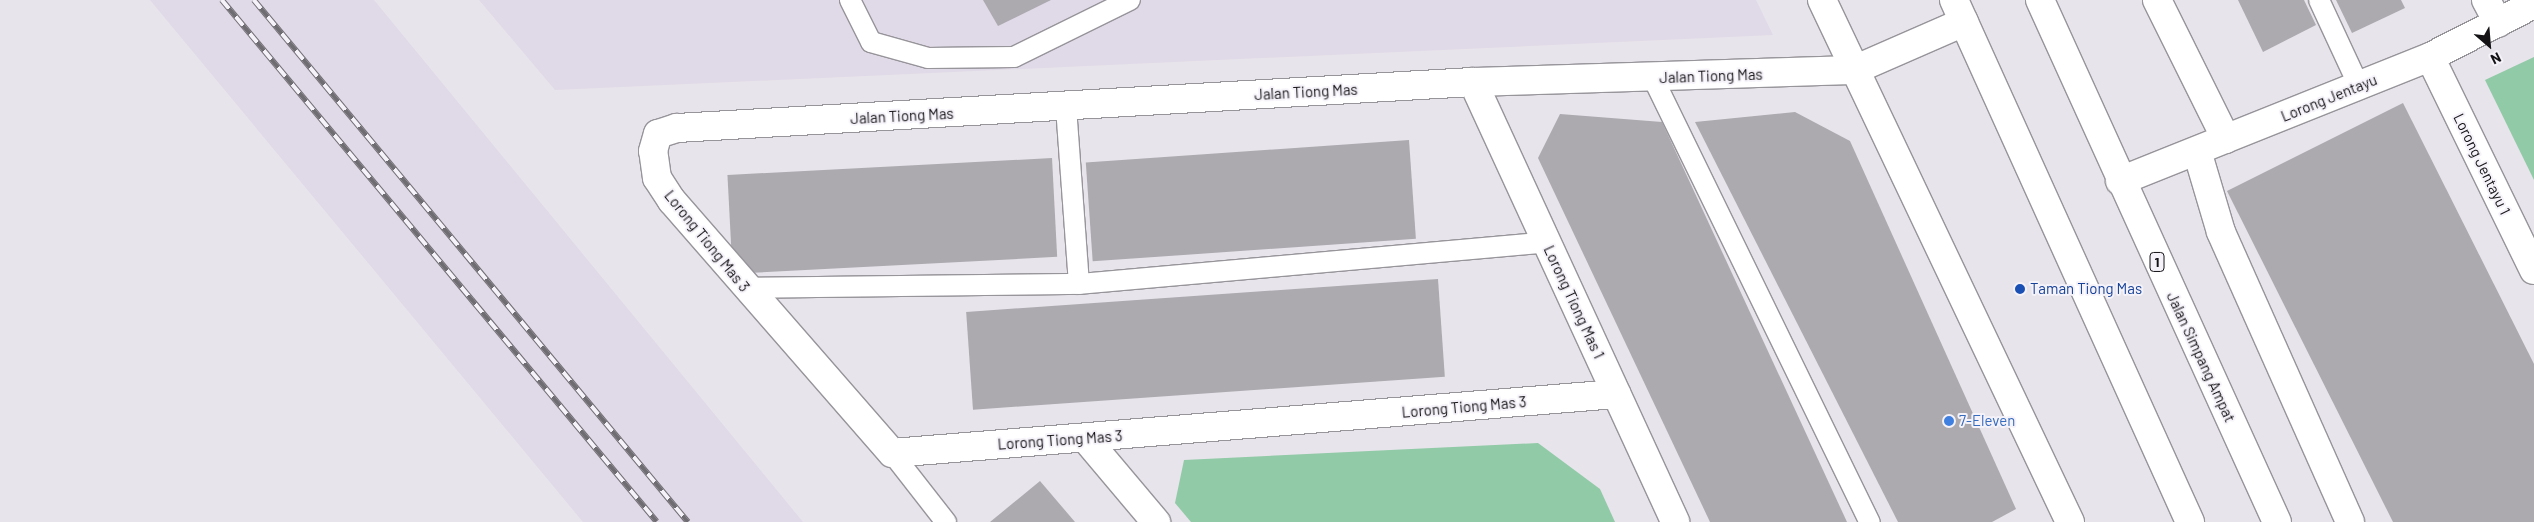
<!DOCTYPE html>
<html>
<head>
<meta charset="utf-8">
<style>
  body { margin:0 }
  #map { position:relative; width:2534px; height:522px; overflow:hidden; background:#e8e4eb; font-family:Barlow,sans-serif }
  div>[style] { position:absolute }
  [style*='--x'] { left:calc(var(--x)*1px); top:calc(var(--y)*1px); width:calc(var(--w)*1px); rotate:calc(var(--a)*1deg) }
  .built>* { inset:0; background:#e0d9e7 }
  .green>* { inset:0; background:#91caa7 }
  .building>* { inset:0; background:#aca9af; transform-origin:0 0 }
  .roads { filter:drop-shadow(1px 0 #97949a) drop-shadow(-1px 0 #97949a) drop-shadow(0 1px #97949a) drop-shadow(0 -1px #97949a) }
  .lane>* { height:20px; margin:-10px; padding:0 10px; transform-origin:10px; border-radius:10px; background:#fff }
  .street>* { height:28px; margin:-14px; padding:0 14px; transform-origin:14px; border-radius:14px; background:#fff }
  .highway>* { height:28px; margin:-14px; padding:0 14px; transform-origin:14px; border-radius:14px; background:#fff }
  .rail>* { height:5.5px; margin-top:-2.75px; transform-origin:0; background:repeating-linear-gradient(90deg,#f5f2f9 0 11px,#706d72 0 22px); box-sizing:border-box; border-block:1px solid #706d72 }
  .dots>* { width:14px; height:14px; translate:-50% -50%; box-sizing:border-box; border:2px solid #f5f2f9; border-radius:50% }
  span { translate:-50% -50%; white-space:nowrap; text-align:center; line-height:1.15; -webkit-text-stroke:4px #f5f2f9; paint-order:stroke }
  .shield-label span { padding:1px 4px; background:#f5f2f9; border:1px solid; border-radius:4px; -webkit-text-stroke-width:0 }
  .shield-label { font-size:14px; color:#141215; font-weight:700 }
  .street-label { font-size:15px; color:#141215 }
  .transit-label { font-size:15px; color:#164399 }
  .left { translate:0 -50%; text-align:left }
  .shop-label { font-size:15px; color:#366cbe }
  .north { position:absolute; left:2464px; top:20px; width:50px; height:50px; -webkit-text-stroke:4px #f5f2f9; paint-order:stroke; rotate:153deg; font-size:14px; font-weight:700; line-height:20px; text-align:center; color:#141215 }
  .north::after { content:''; display:block; margin:auto; width:18px; height:22px; background:#141215; clip-path:polygon(50% 0,100% 100%,50% 72%,0 100%) }
</style>
</head>
<body>
<div id="map">
  <div class="built">
    <i style="clip-path:polygon(150px 0,374px 0,803px 522px,583px 522px)"></i>
    <i style="clip-path:polygon(479px 0,1756px 0,1773px 35px,555px 90px)"></i>
  </div>
  <div class="green">
    <i style="clip-path:polygon(2534px 57px,2534px 180px,2485px 80px)"></i>
    <i style="clip-path:polygon(1538px 443px,1600px 489px,1615px 522px,1191px 522px,1175px 503px,1184px 460px)"></i>
  </div>
  <div class="building">
    <i style="clip-path:polygon(983px 0,1051px 0,998px 26px)"></i>
    <i style="clip-path:polygon(2238px 0,2304px 0,2316px 25px,2263px 52px)"></i>
    <i style="clip-path:polygon(2336px 0,2401px 0,2405px 8px,2352px 33px)"></i>
    <i style="clip-path:polygon(2403px 103px,2534px 364px,2534px 522px,2393px 522px,2227px 191px)"></i>
    <i style="clip-path:polygon(1795px 112px,1850px 141px,2016px 509px,1992px 522px,1898px 522px,1695px 122px)"></i>
    <i style="clip-path:polygon(1560px 114px,1662px 122px,1847px 522px,1710px 522px,1538px 158px)"></i>
    <i style="left:1409px;top:140px;width:99px;height:324px;rotate:86deg"></i>
    <i style="left:1052px;top:158px;width:99px;height:325px;rotate:87deg"></i>
    <i style="left:1438px;top:279px;width:98px;height:473px;rotate:86deg"></i>
    <i style="clip-path:polygon(1040px 481px,1075px 522px,990px 522px)"></i>
  </div>
  <div class="roads">
    <div class="lane">
      <i style="--x:850;--y:0;--w:47;--a:63.4"></i>
      <i style="--x:871;--y:42;--w:59;--a:15.7"></i>
      <i style="--x:928;--y:58;--w:86;--a:-0.7"></i>
      <i style="--x:1014;--y:57;--w:129;--a:-26.2"></i>
      <i style="--x:2319;--y:0;--w:95;--a:65.1"></i>
      <i style="--x:1653;--y:78;--w:494;--a:64"></i>
      <i style="--x:1066;--y:107;--w:177;--a:85.8"></i>
      <i style="--x:744;--y:288;--w:335;--a:-0.7"></i>
      <i style="--x:1079;--y:284;--w:469;--a:-5.1"></i>
      <i style="--x:892;--y:453;--w:88;--a:52"></i>
    </div>
    <div class="street">
      <i style="--x:1822;--y:0;--w:578;--a:64.59"></i>
      <i style="--x:2157;--y:0;--w:155;--a:63.6"></i>
      <i style="--x:2486;--y:0;--w:26;--a:62"></i>
      <i style="--x:2430;--y:57;--w:237;--a:64"></i>
      <i style="--x:1473;--y:82;--w:484;--a:65.3"></i>
      <i style="--x:2197;--y:151;--w:84;--a:73.5"></i>
      <i style="--x:2221;--y:232;--w:317;--a:66"></i>
      <i style="--x:2120;--y:181;--w:334;--a:-21.8"></i>
      <i style="--x:2430;--y:57;--w:117;--a:-27"></i>
      <i style="--x:1616;--y:394;--w:726;--a:175.34"></i>
      <i style="--x:892;--y:453;--w:335;--a:-131.1"></i>
      <i style="--x:672;--y:201;--w:27;--a:-123"></i>
      <i style="--x:657;--y:178;--w:27;--a:-98"></i>
      <i style="--x:653;--y:151;--w:18;--a:-74"></i>
      <i style="--x:658;--y:134;--w:20;--a:-18"></i>
      <i style="--x:677;--y:128;--w:797;--a:-3.31"></i>
      <i style="--x:1473;--y:82;--w:381;--a:-1.8"></i>
      <i style="--x:1854;--y:70;--w:120;--a:-23.6"></i>
      <i style="--x:1086;--y:439;--w:109;--a:49.9"></i>
    </div>
    <div class="highway">
      <i style="--x:1954;--y:0;--w:573;--a:65.67"></i>
      <i style="--x:2040;--y:0;--w:573;--a:65.58"></i>
    </div>
  </div>
  <div class="rail">
    <i style="--x:222;--y:0;--w:679;--a:50.19"></i>
    <i style="--x:254;--y:0;--w:679;--a:50.26"></i>
  </div>
  <div class="dots">
    <i style="left:2020px;top:289px;background:#1a4fb4"></i>
    <i style="left:1949px;top:421px;background:#3f7fe0"></i>
  </div>
  <div class="shield-label">
    <span style="left:2157px;top:262px">1</span>
  </div>
  <div class="street-label">
    <span style="left:1711px;top:76px;rotate:-2deg">Jalan Tiong Mas</span>
    <span style="left:1306px;top:92px;rotate:-3deg">Jalan Tiong Mas</span>
    <span style="left:2329px;top:98px;rotate:-22deg">Lorong Jentayu</span>
    <span style="left:902px;top:116px;rotate:-3deg">Jalan Tiong Mas</span>
    <span style="left:2482px;top:164px;rotate:64deg">Lorong Jentayu 1</span>
    <span style="left:707px;top:241px;rotate:51deg">Lorong Tiong Mas 3</span>
    <span style="left:1574px;top:302px;rotate:65deg">Lorong Tiong Mas 1</span>
    <span style="left:2201px;top:357px;rotate:65deg">Jalan Simpang Ampat</span>
    <span style="left:1464px;top:407px;rotate:-5deg">Lorong Tiong Mas 3</span>
    <span style="left:1060px;top:440px;rotate:-4deg">Lorong Tiong Mas 3</span>
  </div>
  <div class="transit-label">
    <span class="left" style="left:2030px;top:289px">Taman Tiong Mas</span>
  </div>
  <div class="shop-label">
    <span class="left" style="left:1959px;top:421px">7-Eleven</span>
  </div>
  <div class="north">N</div>
</div>
</body>
</html>
